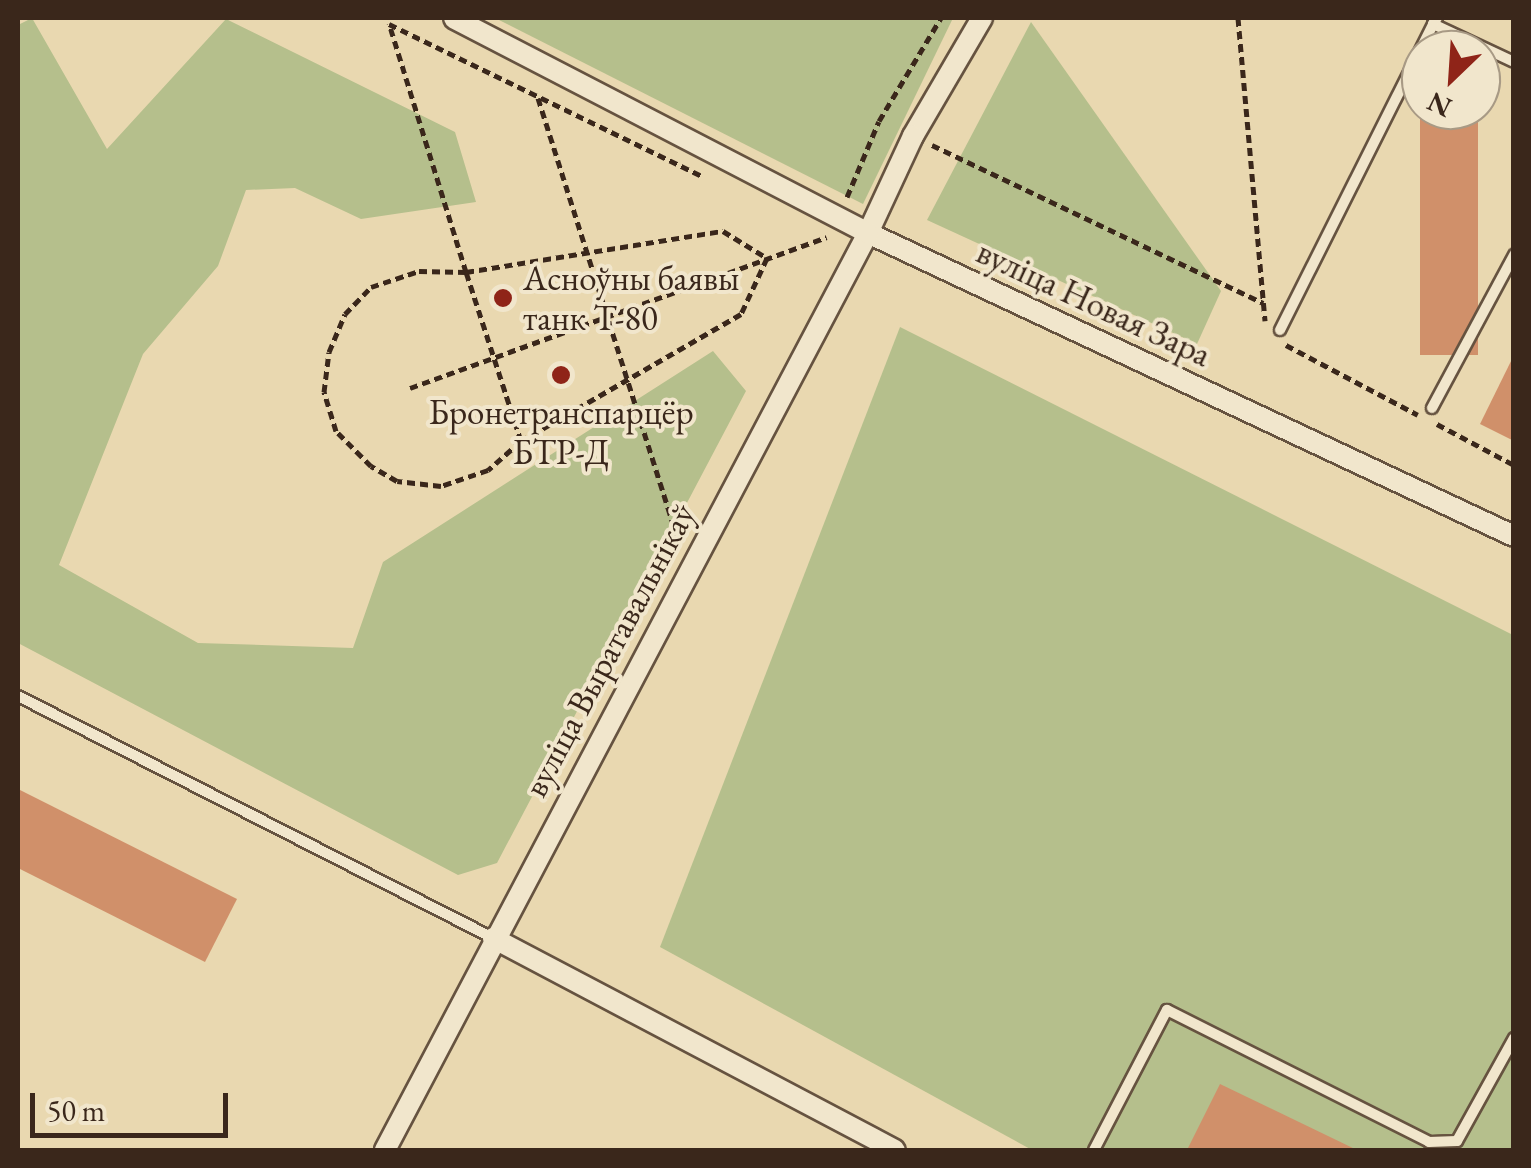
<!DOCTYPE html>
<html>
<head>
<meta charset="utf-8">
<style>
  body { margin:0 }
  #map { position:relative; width:1531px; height:1168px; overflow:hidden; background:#e9d8b0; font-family:"EB Garamond",serif }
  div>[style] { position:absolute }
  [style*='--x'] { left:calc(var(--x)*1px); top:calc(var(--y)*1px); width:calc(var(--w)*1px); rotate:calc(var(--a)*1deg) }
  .green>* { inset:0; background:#b5bf8c }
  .building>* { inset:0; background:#d0906a; transform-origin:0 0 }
  .path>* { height:5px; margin-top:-2.5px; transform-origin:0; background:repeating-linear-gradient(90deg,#3a271b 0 8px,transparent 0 13px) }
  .roads { filter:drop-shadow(2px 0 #665340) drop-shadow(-2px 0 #665340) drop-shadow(0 2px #665340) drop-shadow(0 -2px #665340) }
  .service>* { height:10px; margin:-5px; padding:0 5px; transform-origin:5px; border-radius:5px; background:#f1e6cc }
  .minor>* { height:20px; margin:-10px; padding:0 10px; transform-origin:10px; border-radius:10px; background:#f1e6cc }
  .dots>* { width:28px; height:28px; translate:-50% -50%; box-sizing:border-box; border:5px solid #f1e6cc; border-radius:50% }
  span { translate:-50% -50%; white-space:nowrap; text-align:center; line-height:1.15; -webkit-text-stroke:8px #f1e6cc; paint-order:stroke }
  .poi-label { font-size:35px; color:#3a271b }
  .left { translate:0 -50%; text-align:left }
  .street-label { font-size:35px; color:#3a271b }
  .frame { position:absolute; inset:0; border:20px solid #3a271b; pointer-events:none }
  .north { position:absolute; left:1401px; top:30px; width:100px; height:100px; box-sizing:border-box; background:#f1e6cc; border:2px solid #a89a85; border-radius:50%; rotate:205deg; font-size:28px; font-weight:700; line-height:40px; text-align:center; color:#3a271b }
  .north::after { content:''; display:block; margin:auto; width:35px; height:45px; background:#8f2418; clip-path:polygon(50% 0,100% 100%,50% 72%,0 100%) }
  .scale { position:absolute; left:30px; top:1093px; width:198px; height:45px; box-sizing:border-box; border:5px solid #3a271b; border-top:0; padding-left:12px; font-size:30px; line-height:35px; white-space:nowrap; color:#3a271b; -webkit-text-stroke:8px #f1e6cc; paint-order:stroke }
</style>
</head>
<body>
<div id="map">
  <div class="green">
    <i style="clip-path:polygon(32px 18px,107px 149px,226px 19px,455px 132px,476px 202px,361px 219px,295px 188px,246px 190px,218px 266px,143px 354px,59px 565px,198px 643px,353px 648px,383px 562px,713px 351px,746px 391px,497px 863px,458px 875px,18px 643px,18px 25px)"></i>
    <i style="clip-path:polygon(495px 18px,953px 18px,863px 204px)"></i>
    <i style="clip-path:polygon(1031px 22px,1221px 291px,1197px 344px,927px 220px)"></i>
    <i style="clip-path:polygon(900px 327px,1513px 635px,1513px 1150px,1032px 1150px,660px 947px)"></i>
  </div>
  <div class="building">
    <i style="left:1420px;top:110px;width:58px;height:245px"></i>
    <i style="clip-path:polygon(1514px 355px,1514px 441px,1480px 424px)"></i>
    <i style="clip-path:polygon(18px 789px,237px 899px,205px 962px,18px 868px)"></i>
    <i style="clip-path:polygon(1220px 1084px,1357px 1150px,1187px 1150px)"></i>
  </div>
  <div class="path">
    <i style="--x:1238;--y:18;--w:304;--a:84.9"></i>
    <i style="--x:538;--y:98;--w:460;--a:72.4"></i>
    <i style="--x:932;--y:145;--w:367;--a:25.5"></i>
    <i style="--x:847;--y:197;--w:82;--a:-67.2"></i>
    <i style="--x:879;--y:121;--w:120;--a:-59"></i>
    <i style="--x:723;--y:231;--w:52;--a:31.5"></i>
    <i style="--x:767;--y:258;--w:62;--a:114.9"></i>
    <i style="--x:741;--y:314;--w:254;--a:150"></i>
    <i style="--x:521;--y:441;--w:178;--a:-108"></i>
    <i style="--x:466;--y:272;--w:260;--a:-9.1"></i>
    <i style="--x:1286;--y:345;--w:149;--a:27.9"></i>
    <i style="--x:410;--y:388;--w:443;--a:-19.9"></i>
    <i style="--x:1437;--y:424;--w:87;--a:28"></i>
    <i style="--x:521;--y:441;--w:44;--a:138.7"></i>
    <i style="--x:488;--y:470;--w:50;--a:161.2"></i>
    <i style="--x:441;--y:486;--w:44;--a:-173.5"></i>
    <i style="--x:397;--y:481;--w:30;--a:-150"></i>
    <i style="--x:371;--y:466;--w:49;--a:-135"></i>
    <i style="--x:336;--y:431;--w:41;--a:-107.1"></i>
    <i style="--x:324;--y:392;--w:40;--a:-82.9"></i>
    <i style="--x:329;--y:352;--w:41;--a:-67.2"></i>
    <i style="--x:345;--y:314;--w:37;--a:-46"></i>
    <i style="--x:371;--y:287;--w:51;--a:-18.4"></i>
    <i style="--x:419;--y:271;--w:47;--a:1.2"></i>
    <i style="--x:466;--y:272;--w:260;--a:-107.2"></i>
    <i style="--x:389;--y:24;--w:350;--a:25.9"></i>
  </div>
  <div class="roads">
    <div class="service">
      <i style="--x:1437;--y:18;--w:7;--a:124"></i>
      <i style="--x:1433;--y:24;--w:89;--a:25.1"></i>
      <i style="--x:1280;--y:330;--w:342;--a:-63.4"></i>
      <i style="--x:1432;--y:408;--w:174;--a:-61.8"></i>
      <i style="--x:18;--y:696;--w:533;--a:27"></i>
      <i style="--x:1094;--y:1150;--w:158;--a:-62.5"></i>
      <i style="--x:1167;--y:1010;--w:293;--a:26.7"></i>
      <i style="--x:1429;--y:1142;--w:28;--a:-2"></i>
      <i style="--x:1457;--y:1141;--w:118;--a:-61"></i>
    </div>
    <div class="minor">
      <i style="--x:982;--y:18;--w:137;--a:120.3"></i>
      <i style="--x:913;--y:136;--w:107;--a:114.9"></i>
      <i style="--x:868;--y:233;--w:714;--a:25.13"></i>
      <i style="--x:493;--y:938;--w:454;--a:27.8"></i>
      <i style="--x:385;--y:1150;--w:1036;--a:-62.22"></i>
      <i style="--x:868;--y:233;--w:466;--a:-152.6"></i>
    </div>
  </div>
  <div class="dots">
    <i style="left:503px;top:298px;background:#8f2418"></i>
    <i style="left:561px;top:375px;background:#8f2418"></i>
  </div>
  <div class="poi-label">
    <span class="left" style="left:523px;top:298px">Асноўны баявы<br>танк Т-80</span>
    <span style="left:561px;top:432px">Бронетранспарцёр<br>БТР-Д</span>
  </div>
  <div class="street-label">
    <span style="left:1094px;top:303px;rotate:25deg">вуліца Новая Зара</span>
    <span style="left:609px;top:650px;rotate:-62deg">вуліца Выратавальнікаў</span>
  </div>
  <div class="frame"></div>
  <div class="north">N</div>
  <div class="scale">50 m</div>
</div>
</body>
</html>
